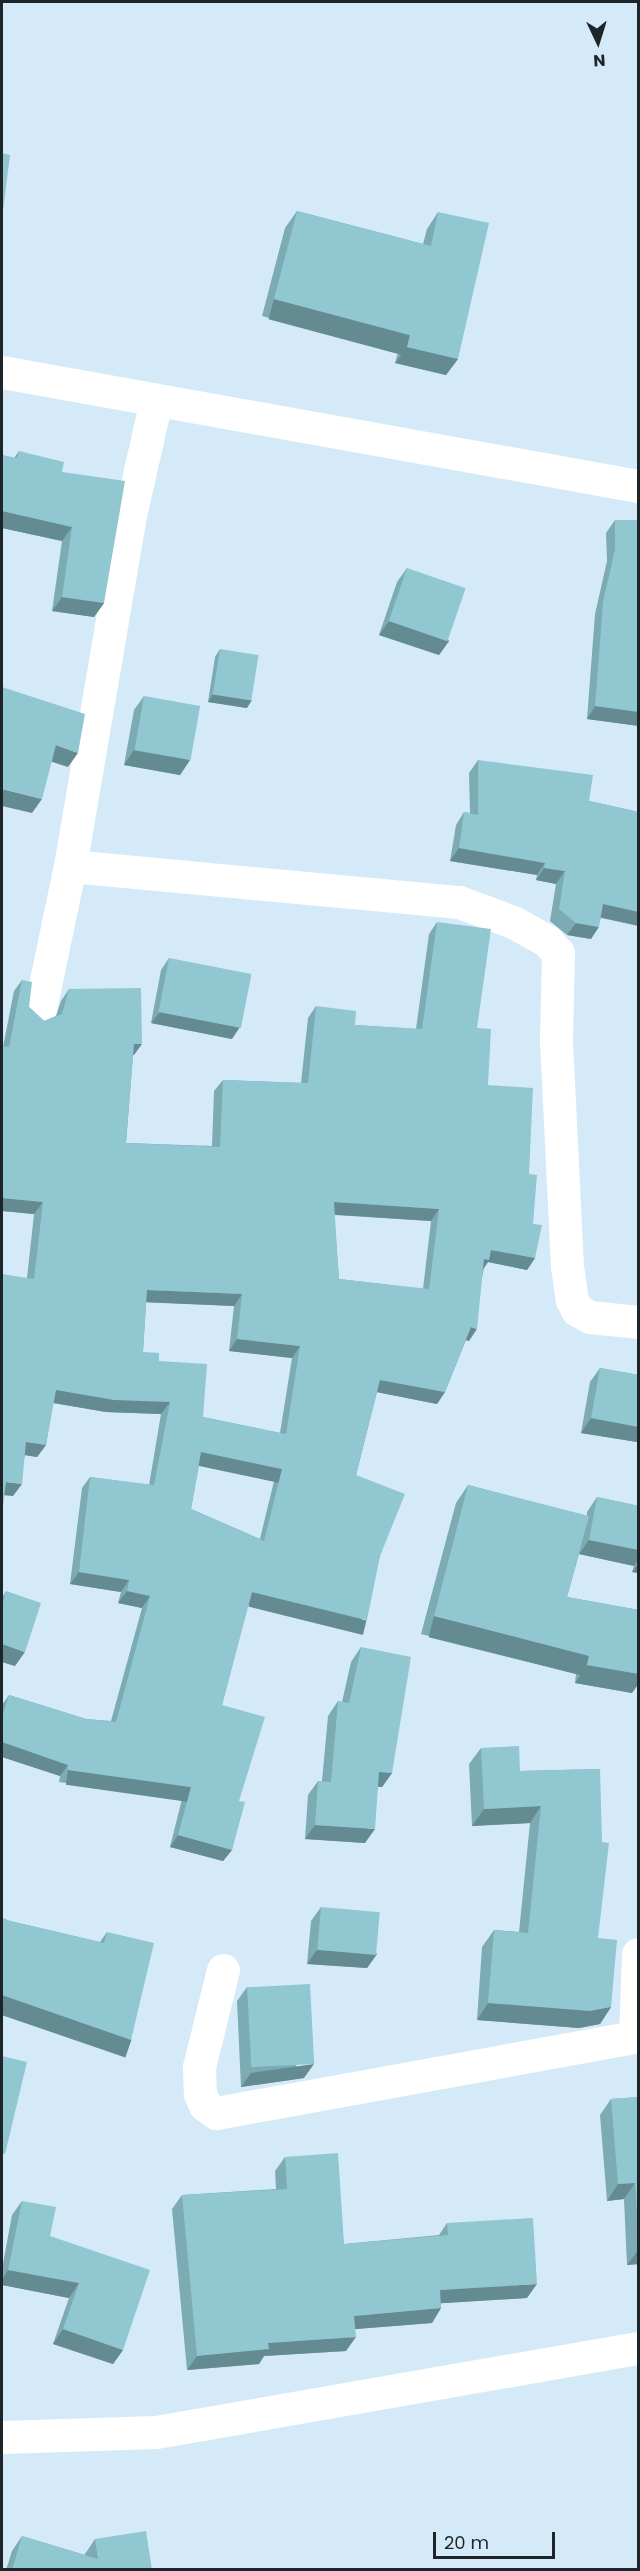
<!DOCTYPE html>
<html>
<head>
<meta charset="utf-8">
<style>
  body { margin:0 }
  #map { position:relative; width:640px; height:2571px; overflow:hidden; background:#d5eaf8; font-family:Poppins,sans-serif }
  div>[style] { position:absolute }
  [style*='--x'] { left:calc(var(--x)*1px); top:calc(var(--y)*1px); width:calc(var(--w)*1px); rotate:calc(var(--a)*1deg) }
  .street>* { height:33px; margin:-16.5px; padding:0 16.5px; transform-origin:16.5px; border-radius:16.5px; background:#fff }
  .secondary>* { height:33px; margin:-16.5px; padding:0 16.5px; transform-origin:16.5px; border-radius:16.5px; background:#fff }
  .wall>* { inset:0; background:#7cabb3 }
  .shaded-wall>* { inset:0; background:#658b92; transform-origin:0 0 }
  .building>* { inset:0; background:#90c7d0; transform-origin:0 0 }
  span { translate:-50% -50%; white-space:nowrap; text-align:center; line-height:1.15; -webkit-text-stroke:6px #d5eaf8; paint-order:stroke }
  .frame { position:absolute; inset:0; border:3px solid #1d252a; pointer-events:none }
  .north { position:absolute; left:568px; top:12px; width:60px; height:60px; -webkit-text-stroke:4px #d5eaf8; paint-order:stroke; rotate:176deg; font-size:16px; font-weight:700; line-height:24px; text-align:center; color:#1d252a }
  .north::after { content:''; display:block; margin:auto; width:21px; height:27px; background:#1d252a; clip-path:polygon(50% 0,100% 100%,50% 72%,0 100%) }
  .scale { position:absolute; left:433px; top:2532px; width:122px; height:27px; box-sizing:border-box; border:3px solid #1d252a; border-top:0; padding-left:8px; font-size:18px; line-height:21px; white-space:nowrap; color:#1d252a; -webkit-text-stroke:4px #d5eaf8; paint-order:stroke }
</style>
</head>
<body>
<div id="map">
  <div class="street">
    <i style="--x:70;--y:866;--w:391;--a:5.3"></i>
    <i style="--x:459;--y:902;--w:58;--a:20.3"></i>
    <i style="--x:513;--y:922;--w:39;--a:29"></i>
    <i style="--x:547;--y:941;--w:16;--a:47"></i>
    <i style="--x:558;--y:953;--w:88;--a:91.3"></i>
    <i style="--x:556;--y:1041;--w:225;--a:87.2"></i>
    <i style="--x:567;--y:1266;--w:34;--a:82"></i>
    <i style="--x:572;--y:1300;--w:11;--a:63"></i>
    <i style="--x:577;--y:1310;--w:15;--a:28"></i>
    <i style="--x:590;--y:1317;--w:48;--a:5.9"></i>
    <i style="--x:39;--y:1014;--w:151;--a:-78.2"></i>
    <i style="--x:70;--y:866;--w:360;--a:-80.3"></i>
    <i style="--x:131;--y:511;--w:114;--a:-77.3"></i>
    <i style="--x:223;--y:1970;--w:100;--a:103.9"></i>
    <i style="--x:199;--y:2067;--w:27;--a:88"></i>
    <i style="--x:200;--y:2094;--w:12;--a:66"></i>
    <i style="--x:205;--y:2105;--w:14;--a:36"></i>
    <i style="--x:216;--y:2113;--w:429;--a:-10.3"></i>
    <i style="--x:635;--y:2036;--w:82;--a:-87.9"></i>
  </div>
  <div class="secondary">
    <i style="--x:2;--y:372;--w:646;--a:10.16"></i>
    <i style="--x:2;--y:2437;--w:154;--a:-1.9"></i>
    <i style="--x:156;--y:2432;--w:489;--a:-9.9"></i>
  </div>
  <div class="wall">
    <i style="clip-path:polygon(297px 211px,423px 244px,427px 229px,438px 212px,458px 359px,446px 375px,395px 363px,398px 352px,262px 316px,285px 228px)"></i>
    <i style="clip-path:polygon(19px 451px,62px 472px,104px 603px,94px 617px,52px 611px,62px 541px,2px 528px,2px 455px,14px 458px)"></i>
    <i style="clip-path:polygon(615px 520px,639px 520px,639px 726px,587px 719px,595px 614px,607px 561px,606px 533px)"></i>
    <i style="clip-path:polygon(407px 568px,449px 641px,439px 655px,379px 635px,397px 582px)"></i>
    <i style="clip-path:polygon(220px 649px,247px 708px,208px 702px,215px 657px)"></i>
    <i style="clip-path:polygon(144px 696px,190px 760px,180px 775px,124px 765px,134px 710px)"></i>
    <i style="clip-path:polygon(478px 760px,589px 801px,639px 812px,639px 926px,601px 918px,591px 939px,567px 935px,550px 921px,556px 884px,536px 880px,537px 875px,450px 861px,456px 825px,464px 812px,470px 813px,469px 773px)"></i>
    <i style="clip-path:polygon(evenodd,437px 922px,477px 1028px,488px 1085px,529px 1174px,535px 1258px,527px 1270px,488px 1262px,484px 1268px,469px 1341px,466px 1340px,445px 1392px,437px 1404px,377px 1392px,356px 1475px,380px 1556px,358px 1632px,248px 1605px,222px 1705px,239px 1801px,232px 1850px,223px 1861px,170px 1847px,182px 1799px,59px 1782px,60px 1776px,2px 1757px,2px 1705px,9px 1695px,86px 1719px,111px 1721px,142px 1608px,118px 1603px,121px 1592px,70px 1584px,82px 1488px,90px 1477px,149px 1485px,161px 1414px,106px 1412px,53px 1403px,46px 1445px,37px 1457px,25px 1455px,13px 1496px,27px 1278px,34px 1214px,2px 1211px,2px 1046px,3px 1047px,14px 991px,22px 980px,29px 1007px,44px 1021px,56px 1016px,61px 1001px,69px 989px,134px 1055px,133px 1055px,126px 1143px,212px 1146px,214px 1091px,223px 1080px,301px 1083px,308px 1018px,316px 1006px,355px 1025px,416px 1029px,429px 934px,437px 922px,334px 1215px,431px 1221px,423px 1289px,339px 1279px,334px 1215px,437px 922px,146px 1302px,234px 1306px,229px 1351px,292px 1358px,280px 1433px,203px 1417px,159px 1361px,143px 1352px,146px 1302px,437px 922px,199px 1465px,274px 1481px,260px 1539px,191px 1509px,199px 1465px)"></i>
    <i style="clip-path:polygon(169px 958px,232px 1039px,151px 1023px,161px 970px)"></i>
    <i style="clip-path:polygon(600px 1368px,639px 1375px,639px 1440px,637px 1442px,581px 1433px,590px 1382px)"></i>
    <i style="clip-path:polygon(468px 1485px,587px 1516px,587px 1512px,597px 1497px,639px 1506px,639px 1573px,632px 1572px,634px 1566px,579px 1554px,567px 1597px,639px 1610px,639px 1683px,632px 1693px,575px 1683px,576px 1674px,421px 1634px,456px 1503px)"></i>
    <i style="clip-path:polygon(6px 1591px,15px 1666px,2px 1662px,2px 1598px)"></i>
    <i style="clip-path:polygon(361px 1647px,392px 1773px,382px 1787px,378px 1787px,365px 1843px,305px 1839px,308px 1795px,318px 1781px,322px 1781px,328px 1716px,338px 1701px,342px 1702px,351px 1662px)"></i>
    <i style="clip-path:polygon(481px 1748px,520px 1771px,600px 1769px,598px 1938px,611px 2007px,600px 2024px,579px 2028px,477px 2020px,482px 1947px,494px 1930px,519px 1932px,530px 1823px,472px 1826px,469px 1764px)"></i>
    <i style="clip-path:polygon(321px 1907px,377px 1954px,367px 1968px,307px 1964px,311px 1921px)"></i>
    <i style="clip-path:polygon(2px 1918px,10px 1921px,100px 1942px,107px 1932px,131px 2040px,121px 2055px,2px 2014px)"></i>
    <i style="clip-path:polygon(247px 1987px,304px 2078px,241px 2087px,237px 2001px)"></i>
    <i style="clip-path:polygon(639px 2097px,639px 2264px,627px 2265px,624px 2199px,607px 2201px,600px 2115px,611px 2099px)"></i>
    <i style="clip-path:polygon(285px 2157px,344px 2244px,439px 2235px,447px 2223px,527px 2298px,441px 2303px,441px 2308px,432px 2323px,355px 2329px,346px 2351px,264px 2356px,259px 2364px,187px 2370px,172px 2209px,182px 2195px,276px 2189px,275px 2171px)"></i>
    <i style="clip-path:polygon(22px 2201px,50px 2236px,123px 2350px,113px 2364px,53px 2344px,69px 2298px,2px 2285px,2px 2269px,12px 2215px)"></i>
    <i style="clip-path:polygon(22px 2536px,85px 2555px,85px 2554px,95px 2539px,152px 2570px,6px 2570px,12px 2551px)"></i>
  </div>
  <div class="shaded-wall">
    <i style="left:274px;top:299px;width:141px;height:21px;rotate:15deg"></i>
    <i style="clip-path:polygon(407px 347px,458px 359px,446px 375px,395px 363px)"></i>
    <i style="clip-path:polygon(2px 511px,72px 527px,62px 541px,2px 528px)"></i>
    <i style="clip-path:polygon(62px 597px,104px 603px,94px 617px,52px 611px)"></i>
    <i style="clip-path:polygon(389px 621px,449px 641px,439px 655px,379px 635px)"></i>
    <i style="clip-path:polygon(213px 694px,252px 700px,247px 708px,208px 702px)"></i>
    <i style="clip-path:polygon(595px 706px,639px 712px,639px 726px,587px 719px)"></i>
    <i style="clip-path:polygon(56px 745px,78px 753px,68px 767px,46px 760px)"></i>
    <i style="clip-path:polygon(134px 750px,190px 760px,180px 775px,124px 765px)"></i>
    <i style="clip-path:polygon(2px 789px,42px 799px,32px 813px,2px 806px)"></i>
    <i style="clip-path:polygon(459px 848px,545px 863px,537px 875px,450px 861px)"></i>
    <i style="clip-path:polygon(544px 868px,565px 871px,556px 884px,536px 880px)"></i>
    <i style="clip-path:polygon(603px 904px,639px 912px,639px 926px,595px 916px)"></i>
    <i style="clip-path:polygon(576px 923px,599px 927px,591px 939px,567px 935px)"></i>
    <i style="clip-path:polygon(160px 1012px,240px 1027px,232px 1039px,151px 1023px)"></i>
    <i style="clip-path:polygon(134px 1044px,142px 1044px,134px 1055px,125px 1056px)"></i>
    <i style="clip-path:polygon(2px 1198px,43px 1202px,34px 1214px,2px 1211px)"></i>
    <i style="clip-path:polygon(334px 1202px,439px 1209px,431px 1221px,325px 1214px)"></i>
    <i style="clip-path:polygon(491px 1250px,535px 1258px,527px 1270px,488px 1262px,481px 1272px,476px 1271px)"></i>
    <i style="clip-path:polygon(147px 1290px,242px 1294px,234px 1306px,139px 1302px)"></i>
    <i style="clip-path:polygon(471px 1327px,477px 1329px,469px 1341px,462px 1339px)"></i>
    <i style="clip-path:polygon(237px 1339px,300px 1346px,292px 1358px,229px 1351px)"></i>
    <i style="clip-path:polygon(380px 1380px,445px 1392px,437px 1404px,371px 1391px)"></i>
    <i style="clip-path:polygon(56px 1390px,170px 1402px,161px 1414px,106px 1412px,48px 1402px)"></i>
    <i style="clip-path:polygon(591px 1418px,639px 1427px,639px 1440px,637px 1442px,581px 1433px)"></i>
    <i style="clip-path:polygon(26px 1442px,46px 1445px,37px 1457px,18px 1454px)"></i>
    <i style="left:201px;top:1452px;width:83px;height:14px;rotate:12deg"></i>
    <i style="clip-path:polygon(6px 1482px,22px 1484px,13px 1496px,2px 1495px)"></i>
    <i style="clip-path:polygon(589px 1540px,639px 1550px,639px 1559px,634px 1566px,579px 1554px)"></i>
    <i style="clip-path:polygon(639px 1563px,639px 1573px,632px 1572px)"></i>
    <i style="clip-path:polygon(79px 1572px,129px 1580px,121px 1592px,70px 1584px)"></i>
    <i style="clip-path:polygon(127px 1591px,150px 1596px,142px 1608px,118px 1603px)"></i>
    <i style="left:252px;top:1592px;width:118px;height:15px;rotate:14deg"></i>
    <i style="left:434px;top:1616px;width:160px;height:22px;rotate:14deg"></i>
    <i style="clip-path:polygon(2px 1644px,25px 1652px,15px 1666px,2px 1662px)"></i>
    <i style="clip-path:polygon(587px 1665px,639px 1674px,639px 1683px,632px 1693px,575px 1683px)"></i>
    <i style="clip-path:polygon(2px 1742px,68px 1765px,60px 1776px,2px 1757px)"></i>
    <i style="left:68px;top:1770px;width:124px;height:15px;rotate:8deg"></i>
    <i style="clip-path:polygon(379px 1772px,392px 1773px,382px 1787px,369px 1786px)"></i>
    <i style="clip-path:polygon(541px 1806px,530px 1823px,472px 1826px,484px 1809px)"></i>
    <i style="clip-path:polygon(315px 1825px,375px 1829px,365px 1843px,305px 1839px)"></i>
    <i style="clip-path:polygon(178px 1835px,232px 1850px,223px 1861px,170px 1847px)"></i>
    <i style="clip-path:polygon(317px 1950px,377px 1954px,367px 1968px,307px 1964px)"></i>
    <i style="left:2px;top:1995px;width:137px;height:19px;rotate:19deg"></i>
    <i style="clip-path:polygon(488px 2003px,611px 2007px,600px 2024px,579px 2028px,477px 2020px)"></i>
    <i style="clip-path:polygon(314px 2064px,304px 2078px,241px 2087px,251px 2073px)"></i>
    <i style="clip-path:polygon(635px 2183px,624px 2199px,607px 2201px,618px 2184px)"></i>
    <i style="clip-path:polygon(639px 2249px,639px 2264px,627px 2265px)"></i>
    <i style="clip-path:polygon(8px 2270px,79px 2283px,69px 2298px,2px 2285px,2px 2280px)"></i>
    <i style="clip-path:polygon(537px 2284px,527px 2298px,430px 2304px,440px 2290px)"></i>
    <i style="clip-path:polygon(441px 2308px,432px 2323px,344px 2330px,354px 2316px)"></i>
    <i style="clip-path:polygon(63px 2329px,123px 2350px,113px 2364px,53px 2344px)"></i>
    <i style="clip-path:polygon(356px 2337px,346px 2351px,264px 2356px,259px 2364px,187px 2370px,197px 2356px,268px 2343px)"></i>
  </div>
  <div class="building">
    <i style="clip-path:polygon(2px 153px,10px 155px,2px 219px)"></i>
    <i style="clip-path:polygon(297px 211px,431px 246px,438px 212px,489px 223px,458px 359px,407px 347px,410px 335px,274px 299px)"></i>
    <i style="clip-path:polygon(19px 451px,64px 462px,62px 472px,125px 481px,104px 603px,62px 597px,72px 527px,2px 511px,2px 455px,17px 458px)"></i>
    <i style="clip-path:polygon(615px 520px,639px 520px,639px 712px,595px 706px,603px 602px,615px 549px)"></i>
    <i style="left:407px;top:568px;width:62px;height:56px;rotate:19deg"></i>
    <i style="left:220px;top:649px;width:39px;height:46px;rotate:9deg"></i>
    <i style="clip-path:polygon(2px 687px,85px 714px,78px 753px,56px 745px,42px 799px,2px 789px)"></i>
    <i style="left:144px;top:696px;width:57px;height:55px;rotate:10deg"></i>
    <i style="clip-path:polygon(478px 760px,593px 775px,589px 801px,639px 812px,639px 912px,603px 904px,599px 927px,576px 923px,559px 909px,565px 871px,544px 868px,545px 863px,459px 848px,464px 812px,478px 815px)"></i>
    <i style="clip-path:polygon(evenodd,437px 922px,491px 929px,477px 1028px,491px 1029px,488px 1085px,533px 1088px,529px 1174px,537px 1175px,533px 1224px,542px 1225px,535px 1258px,491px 1250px,489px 1260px,484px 1259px,477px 1329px,471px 1327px,445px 1392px,380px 1380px,356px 1475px,405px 1494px,380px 1556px,367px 1620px,252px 1592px,222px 1705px,265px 1717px,239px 1801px,245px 1802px,232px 1850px,178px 1835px,191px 1787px,68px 1770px,68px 1765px,2px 1742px,2px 1717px,9px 1695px,86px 1719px,116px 1722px,150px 1596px,127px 1591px,129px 1580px,79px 1572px,90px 1477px,154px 1485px,170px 1402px,114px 1400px,56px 1390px,46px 1445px,26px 1442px,22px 1484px,6px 1482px,2px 1515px,2px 1274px,34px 1279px,43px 1202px,2px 1198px,2px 1134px,3px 1114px,2px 1114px,2px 1046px,9px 1047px,22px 980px,32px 982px,29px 1007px,44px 1021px,62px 1014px,69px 989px,141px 988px,142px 1044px,134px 1044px,126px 1143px,220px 1147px,223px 1080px,308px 1083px,316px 1006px,356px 1011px,355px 1025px,422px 1029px,437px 922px,334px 1202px,439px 1209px,429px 1289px,339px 1279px,334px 1202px,437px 922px,147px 1290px,242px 1294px,237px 1339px,300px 1346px,286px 1434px,203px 1417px,207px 1364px,159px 1361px,159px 1353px,143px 1352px,147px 1290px,437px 922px,201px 1452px,282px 1469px,264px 1541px,191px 1509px,201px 1452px)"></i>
    <i style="left:169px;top:958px;width:84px;height:55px;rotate:11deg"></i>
    <i style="clip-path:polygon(600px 1368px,639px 1375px,639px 1427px,591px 1418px)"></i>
    <i style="clip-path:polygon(468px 1485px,589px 1516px,567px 1597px,639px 1610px,639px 1674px,587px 1665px,589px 1656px,434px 1616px)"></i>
    <i style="clip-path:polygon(597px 1497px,639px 1506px,639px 1550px,589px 1540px)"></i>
    <i style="clip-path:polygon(6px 1591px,41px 1603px,25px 1652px,2px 1644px,2px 1605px)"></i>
    <i style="clip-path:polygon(361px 1647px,411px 1657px,392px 1773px,379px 1772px,375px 1829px,315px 1825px,318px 1781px,331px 1782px,338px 1701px,349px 1703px)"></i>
    <i style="clip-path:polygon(519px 1746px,520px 1771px,600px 1769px,602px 1842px,609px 1843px,598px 1938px,617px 1940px,611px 2007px,590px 2011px,488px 2003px,494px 1930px,528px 1933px,541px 1806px,484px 1809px,481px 1748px)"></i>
    <i style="left:321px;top:1907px;width:59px;height:43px;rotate:5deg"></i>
    <i style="clip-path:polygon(2px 1918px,10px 1921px,104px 1943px,107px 1932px,154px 1943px,131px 2040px,2px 1995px)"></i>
    <i style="left:310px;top:1984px;width:80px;height:63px;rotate:87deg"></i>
    <i style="clip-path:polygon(2px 2056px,27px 2062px,5px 2154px,2px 2153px)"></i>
    <i style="clip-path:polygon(639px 2097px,639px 2242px,635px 2183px,618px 2184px,611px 2099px)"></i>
    <i style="clip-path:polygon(338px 2153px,344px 2244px,448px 2235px,447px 2223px,533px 2218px,537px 2284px,440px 2290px,441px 2308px,354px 2316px,356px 2337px,268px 2343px,269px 2349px,197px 2356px,182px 2195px,287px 2189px,285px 2157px)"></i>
    <i style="clip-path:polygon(22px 2201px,56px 2207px,50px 2236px,150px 2270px,123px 2350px,63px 2329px,79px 2283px,8px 2270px)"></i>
    <i style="clip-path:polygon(146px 2531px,152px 2570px,12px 2570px,22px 2536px,98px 2559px,95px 2539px)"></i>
  </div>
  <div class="frame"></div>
  <div class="north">N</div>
  <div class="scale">20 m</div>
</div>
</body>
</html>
